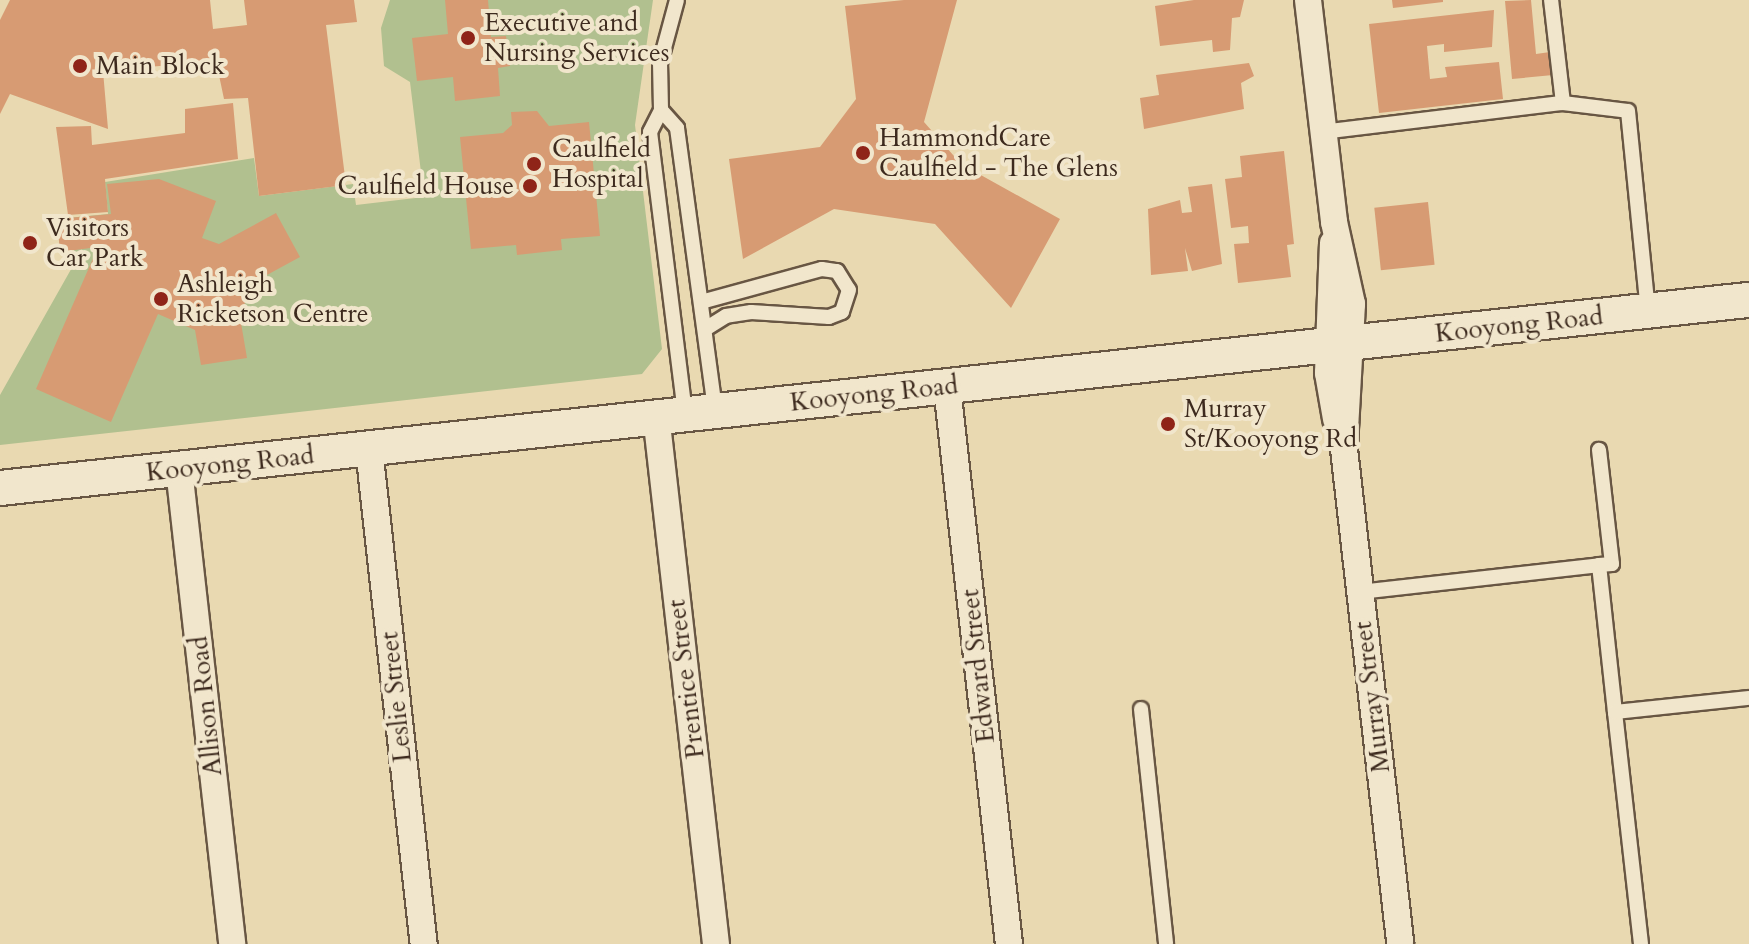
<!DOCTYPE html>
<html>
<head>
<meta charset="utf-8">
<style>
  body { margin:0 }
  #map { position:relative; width:1749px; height:944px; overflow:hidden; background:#e9d9b1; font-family:Cardo,serif }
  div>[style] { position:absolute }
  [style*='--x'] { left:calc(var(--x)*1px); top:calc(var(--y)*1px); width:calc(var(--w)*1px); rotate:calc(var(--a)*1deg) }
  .green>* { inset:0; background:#b1c08f }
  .building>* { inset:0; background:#d79b73; transform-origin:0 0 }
  .roads { filter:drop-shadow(2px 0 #685643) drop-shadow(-2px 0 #685643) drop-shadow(0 2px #685643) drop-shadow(0 -2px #685643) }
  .service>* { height:14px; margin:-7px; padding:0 7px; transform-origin:7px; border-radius:7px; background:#f1e6cc }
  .minor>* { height:26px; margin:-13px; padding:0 13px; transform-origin:13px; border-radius:13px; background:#f1e6cc }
  .tertiary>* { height:34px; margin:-17px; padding:0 17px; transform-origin:17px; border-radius:17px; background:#f1e6cc }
  .dots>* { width:22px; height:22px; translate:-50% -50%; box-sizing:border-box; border:4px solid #f1e6cc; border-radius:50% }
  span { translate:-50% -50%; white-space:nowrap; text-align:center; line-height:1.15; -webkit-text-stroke:8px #f1e6cc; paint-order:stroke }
  .poi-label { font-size:26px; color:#3d2a1e }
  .left { translate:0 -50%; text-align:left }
  .right { translate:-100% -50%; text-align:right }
  .street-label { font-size:26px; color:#3d2a1e }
</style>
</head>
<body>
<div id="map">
  <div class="green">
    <i style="clip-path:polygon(390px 0,653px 0,635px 125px,662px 349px,642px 374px,0 445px,0 395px,74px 264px,74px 250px,60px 252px,57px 219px,108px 214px,105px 182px,254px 158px,259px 196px,353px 184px,356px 205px,424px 197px,410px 82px,384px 66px,381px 28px)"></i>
  </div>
  <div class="building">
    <i style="clip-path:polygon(10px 0,210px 0,213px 29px,247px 25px,244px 0,354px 0,357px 22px,326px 25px,346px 185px,259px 196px,248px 98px,224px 99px,216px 61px,103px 71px,108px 129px,10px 94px,0 114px,0 20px)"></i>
    <i style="clip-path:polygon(445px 0,488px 0,491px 37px,506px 36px,510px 66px,498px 68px,500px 96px,455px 101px,453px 77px,417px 81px,412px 38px,448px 34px)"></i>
    <i style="clip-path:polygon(904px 0,957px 0,924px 122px,961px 164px,1060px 219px,1011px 308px,935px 224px,834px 209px,743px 259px,729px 159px,820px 147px,856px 99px,845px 6px)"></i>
    <i style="clip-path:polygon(1194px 0,1244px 0,1240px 17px,1232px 18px,1230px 50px,1213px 52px,1212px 40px,1160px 46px,1155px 6px)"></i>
    <i style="clip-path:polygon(1392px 0,1443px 0,1443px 2px,1393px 8px)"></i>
    <i style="clip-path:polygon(1531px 0,1536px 54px,1550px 52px,1553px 75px,1512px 79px,1505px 1px)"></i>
    <i style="clip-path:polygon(1494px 10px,1492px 47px,1444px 52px,1444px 44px,1427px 46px,1430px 79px,1447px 77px,1445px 67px,1499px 62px,1503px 99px,1379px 113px,1369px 24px)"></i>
    <i style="clip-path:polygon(1249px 63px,1254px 76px,1241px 83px,1244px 109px,1144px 129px,1140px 98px,1159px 95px,1156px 75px)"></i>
    <i style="clip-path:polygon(233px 103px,238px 159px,105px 179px,108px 212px,68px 215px,56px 127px,91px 126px,92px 145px,185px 133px,185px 109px)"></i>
    <i style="clip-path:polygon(537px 111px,549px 126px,589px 122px,600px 236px,561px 239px,562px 250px,517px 255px,516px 245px,471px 249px,460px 137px,503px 133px,512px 125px,511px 112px)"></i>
    <i style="clip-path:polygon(1284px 151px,1294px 244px,1287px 245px,1291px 277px,1238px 283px,1234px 244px,1249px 243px,1248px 226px,1231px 228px,1225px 179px,1242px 177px,1240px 156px)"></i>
    <i style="clip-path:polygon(159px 179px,216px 201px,202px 238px,219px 244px,276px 213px,300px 257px,252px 283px,240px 317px,247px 358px,201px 365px,195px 330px,158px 314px,111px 422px,36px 389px,98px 247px,60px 252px,57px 219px,111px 214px,107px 184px)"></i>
    <i style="clip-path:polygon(1212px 184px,1222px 264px,1192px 271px,1185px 248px,1188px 271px,1151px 275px,1148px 209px,1180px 200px,1182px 213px,1192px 212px,1188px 187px)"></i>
    <i style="left:1428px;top:202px;width:63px;height:54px;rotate:84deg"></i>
  </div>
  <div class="roads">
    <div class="service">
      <i style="--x:1563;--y:103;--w:65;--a:7"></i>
      <i style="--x:1628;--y:111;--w:201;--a:84.3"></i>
      <i style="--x:661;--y:110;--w:47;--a:-91.2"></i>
      <i style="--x:660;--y:63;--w:65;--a:-74.9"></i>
      <i style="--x:1322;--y:132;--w:243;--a:-6.9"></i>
      <i style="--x:1563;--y:103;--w:104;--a:-96.6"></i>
      <i style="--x:701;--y:302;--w:125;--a:-15.3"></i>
      <i style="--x:822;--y:269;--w:15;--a:8"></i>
      <i style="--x:837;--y:271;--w:22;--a:58"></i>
      <i style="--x:849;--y:290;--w:23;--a:108"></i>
      <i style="--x:842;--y:312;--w:14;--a:159"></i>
      <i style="--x:829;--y:317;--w:78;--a:-176.3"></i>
      <i style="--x:751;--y:312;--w:25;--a:171"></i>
      <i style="--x:726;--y:316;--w:25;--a:148"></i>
      <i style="--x:685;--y:413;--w:283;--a:-97.1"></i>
      <i style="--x:650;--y:132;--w:25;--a:-63"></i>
      <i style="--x:661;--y:110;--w:24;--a:48"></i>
      <i style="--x:677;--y:128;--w:285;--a:82.3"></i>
      <i style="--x:1599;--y:565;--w:13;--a:-4"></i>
      <i style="--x:1612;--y:564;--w:115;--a:-96.5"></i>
      <i style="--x:1360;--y:592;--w:241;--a:-6.4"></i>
      <i style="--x:1599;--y:565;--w:148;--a:83.8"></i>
      <i style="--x:1141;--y:709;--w:236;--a:83.9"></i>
      <i style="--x:1641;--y:944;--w:233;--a:-96.4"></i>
      <i style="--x:1615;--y:712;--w:135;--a:-6"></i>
    </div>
    <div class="minor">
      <i style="--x:1308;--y:0;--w:224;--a:83.3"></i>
      <i style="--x:1334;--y:222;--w:84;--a:77.6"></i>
      <i style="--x:1352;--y:304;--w:145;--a:93.2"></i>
      <i style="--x:1344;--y:449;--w:498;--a:83.5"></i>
      <i style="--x:1333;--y:243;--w:130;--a:92.2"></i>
      <i style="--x:1328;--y:373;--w:47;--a:80.1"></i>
      <i style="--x:947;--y:387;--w:560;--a:83.65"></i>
      <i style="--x:656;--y:415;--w:532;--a:83.53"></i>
      <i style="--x:369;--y:449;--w:498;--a:83.7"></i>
      <i style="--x:179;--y:469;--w:478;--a:83.6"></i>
    </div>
    <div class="tertiary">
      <i style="--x:0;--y:488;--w:1759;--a:-6.14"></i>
    </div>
  </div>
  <div class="dots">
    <i style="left:468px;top:38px;background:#8f2418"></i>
    <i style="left:80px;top:66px;background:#8f2418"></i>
    <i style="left:863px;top:153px;background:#8f2418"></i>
    <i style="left:534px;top:164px;background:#8f2418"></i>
    <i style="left:530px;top:186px;background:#8f2418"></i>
    <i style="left:30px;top:243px;background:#8f2418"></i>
    <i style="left:161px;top:299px;background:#8f2418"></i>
    <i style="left:1168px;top:424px;background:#8f2418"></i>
  </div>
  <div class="poi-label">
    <span class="left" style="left:484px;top:38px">Executive and<br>Nursing Services</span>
    <span class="left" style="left:96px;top:66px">Main Block</span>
    <span class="left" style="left:879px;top:153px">HammondCare<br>Caulfield - The Glens</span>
    <span class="left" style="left:552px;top:164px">Caulfield<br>Hospital</span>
    <span class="right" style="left:514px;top:186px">Caulfield House</span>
    <span class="left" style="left:46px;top:243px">Visitors<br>Car Park</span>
    <span class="left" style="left:177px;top:299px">Ashleigh<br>Ricketson Centre</span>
    <span class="left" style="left:1184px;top:424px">Murray<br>St/Kooyong Rd</span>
  </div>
  <div class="street-label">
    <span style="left:1519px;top:325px;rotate:-6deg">Kooyong Road</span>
    <span style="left:874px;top:394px;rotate:-6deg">Kooyong Road</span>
    <span style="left:230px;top:464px;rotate:-6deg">Kooyong Road</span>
    <span style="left:978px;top:666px;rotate:-96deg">Edward Street</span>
    <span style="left:686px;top:679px;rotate:-97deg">Prentice Street</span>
    <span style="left:396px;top:697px;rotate:-96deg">Leslie Street</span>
    <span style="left:1372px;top:697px;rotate:-97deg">Murray Street</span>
    <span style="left:206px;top:706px;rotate:-96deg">Allison Road</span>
  </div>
</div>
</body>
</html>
